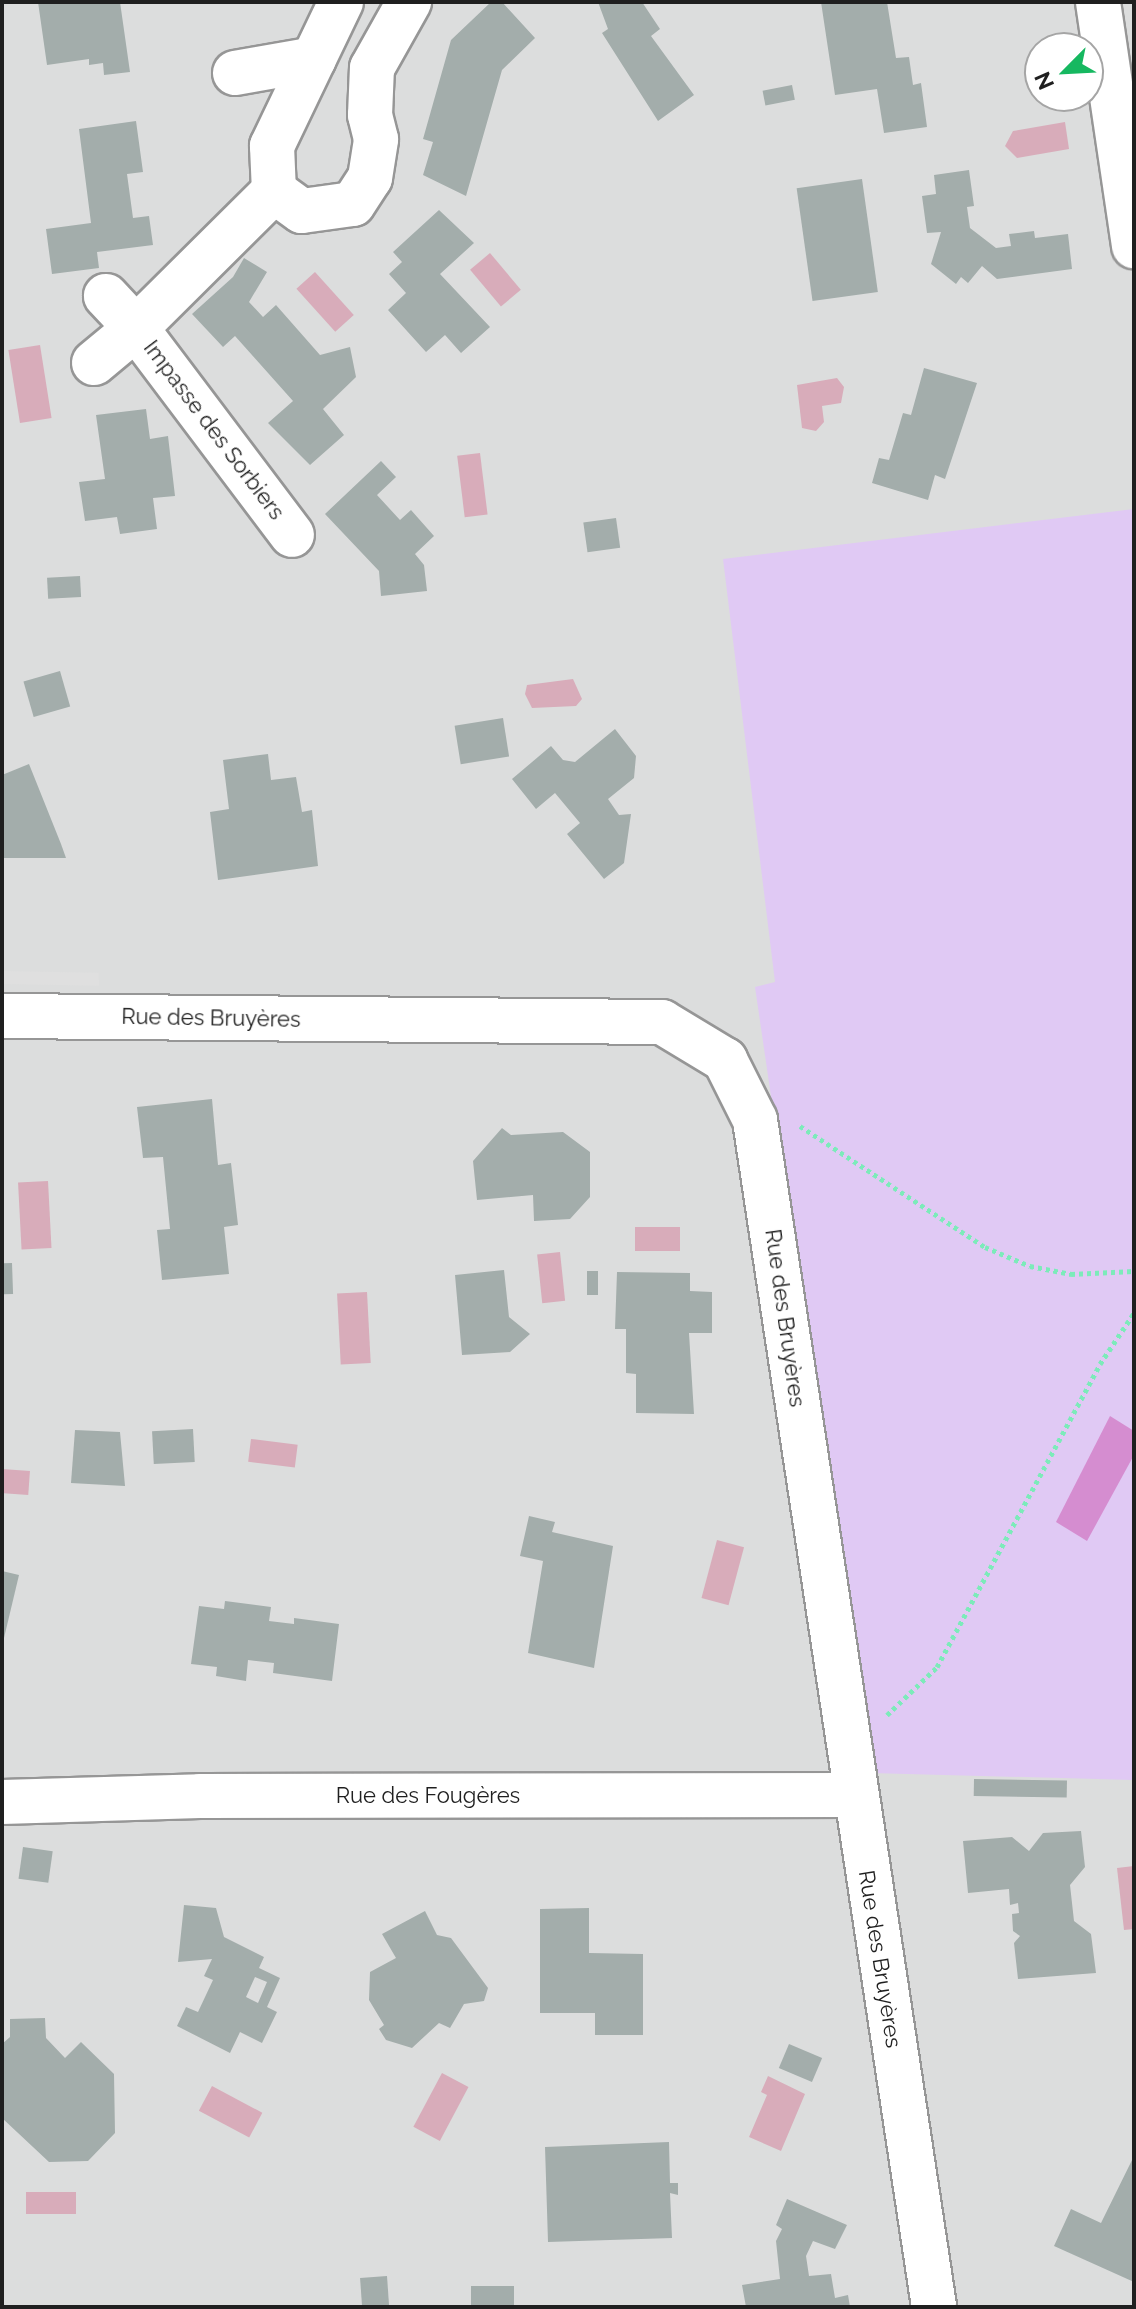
<!DOCTYPE html>
<html>
<head>
<meta charset="utf-8">
<style>
  body { margin:0 }
  #map { position:relative; width:1136px; height:2309px; overflow:hidden; background:#e7eeef; font-family:Raleway,sans-serif }
  div>[style] { position:absolute }
  [style*='--x'] { left:calc(var(--x)*1px); top:calc(var(--y)*1px); width:calc(var(--w)*1px); rotate:calc(var(--a)*1deg) }
  .residential>* { inset:0; background:#dcdddd }
  .park>* { inset:0; background:#e0c9f4 }
  .pitch>* { inset:0; background:#d58dd0 }
  .parking>* { inset:0; background:#dfdfdf; transform-origin:0 0 }
  .water>* { inset:0; background:#d8acba; transform-origin:0 0 }
  .building>* { inset:0; background:#a3adab; transform-origin:0 0 }
  .path>* { height:5px; margin-top:-2.5px; transform-origin:0; background:repeating-linear-gradient(90deg,#7cebba 0 4px,transparent 0 8px) }
  .roads { filter:drop-shadow(2px 0 #969696) drop-shadow(-2px 0 #969696) drop-shadow(0 2px #969696) drop-shadow(0 -2px #969696) }
  .minor>* { height:44px; margin:-22px; padding:0 22px; transform-origin:22px; border-radius:22px; background:#fff }
  span { translate:-50% -50%; white-space:nowrap; text-align:center; line-height:1.15; -webkit-text-stroke:8px #fff; paint-order:stroke }
  .street-label { font-size:22px; color:#1f1f1f }
  .frame { position:absolute; inset:0; border:4px solid #1f1f1f; pointer-events:none }
  .north { position:absolute; left:1024px; top:32px; width:80px; height:80px; box-sizing:border-box; background:#fff; border:2px solid #a5a5a5; border-radius:50%; rotate:246deg; font-size:22px; font-weight:700; line-height:32px; text-align:center; color:#1f1f1f }
  .north::after { content:''; display:block; margin:auto; width:28px; height:36px; background:#16b860; clip-path:polygon(50% 0,100% 100%,50% 72%,0 100%) }
</style>
</head>
<body>
<div id="map">
  <div class="residential">
    <i style="clip-path:polygon(evenodd,2px 2px,1134px 2px,1134px 2307px,2px 2307px,2px 2px,1040px 48px,1088px 48px,1088px 96px,1040px 96px,1040px 48px)"></i>
  </div>
  <div class="park">
    <i style="clip-path:polygon(1134px 509px,1134px 1780px,870px 1773px,755px 987px,775px 982px,723px 559px)"></i>
  </div>
  <div class="pitch">
    <i style="clip-path:polygon(1110px 1416px,1134px 1431px,1134px 1455px,1087px 1541px,1056px 1522px)"></i>
  </div>
  <div class="parking">
    <i style="left:2px;top:971px;width:97px;height:13px;rotate:1deg"></i>
  </div>
  <div class="water">
    <i style="clip-path:polygon(1065px 122px,1069px 149px,1017px 158px,1005px 146px,1013px 131px)"></i>
    <i style="left:490px;top:253px;width:48px;height:26px;rotate:50deg"></i>
    <i style="left:315px;top:272px;width:58px;height:25px;rotate:48deg"></i>
    <i style="left:40px;top:345px;width:74px;height:32px;rotate:81deg"></i>
    <i style="clip-path:polygon(837px 378px,844px 387px,841px 403px,822px 406px,824px 422px,816px 431px,802px 428px,797px 385px)"></i>
    <i style="left:480px;top:453px;width:62px;height:23px;rotate:83deg"></i>
    <i style="clip-path:polygon(573px 679px,582px 699px,576px 706px,532px 708px,525px 694px,527px 685px)"></i>
    <i style="left:48px;top:1181px;width:67px;height:30px;rotate:87deg"></i>
    <i style="left:635px;top:1227px;width:45px;height:24px"></i>
    <i style="left:560px;top:1252px;width:49px;height:23px;rotate:84deg"></i>
    <i style="left:367px;top:1292px;width:71px;height:30px;rotate:87deg"></i>
    <i style="left:251px;top:1439px;width:47px;height:23px;rotate:7deg"></i>
    <i style="left:2px;top:1469px;width:28px;height:24px;rotate:4deg"></i>
    <i style="left:717px;top:1540px;width:28px;height:60px;rotate:15deg"></i>
    <i style="clip-path:polygon(1134px 1866px,1134px 1929px,1124px 1930px,1117px 1868px)"></i>
    <i style="left:442px;top:2073px;width:30px;height:61px;rotate:28deg"></i>
    <i style="clip-path:polygon(768px 2076px,805px 2094px,781px 2151px,749px 2137px,767px 2095px,761px 2092px)"></i>
    <i style="left:212px;top:2086px;width:57px;height:28px;rotate:28deg"></i>
    <i style="left:76px;top:2192px;width:22px;height:50px;rotate:90deg"></i>
  </div>
  <div class="building">
    <i style="clip-path:polygon(38px 2px,120px 2px,130px 72px,104px 75px,103px 63px,89px 65px,89px 59px,47px 65px)"></i>
    <i style="clip-path:polygon(491px 2px,502px 2px,535px 38px,502px 70px,466px 196px,423px 175px,433px 142px,423px 139px,451px 40px)"></i>
    <i style="clip-path:polygon(598px 2px,642px 2px,660px 29px,651px 36px,694px 95px,658px 121px,602px 33px,608px 29px)"></i>
    <i style="clip-path:polygon(821px 2px,887px 2px,896px 58px,909px 57px,913px 85px,921px 83px,927px 127px,884px 133px,877px 89px,835px 95px)"></i>
    <i style="left:792px;top:85px;width:15px;height:30px;rotate:79deg"></i>
    <i style="clip-path:polygon(136px 121px,143px 172px,127px 174px,133px 218px,149px 216px,153px 245px,97px 252px,99px 268px,52px 274px,46px 229px,91px 223px,79px 129px)"></i>
    <i style="clip-path:polygon(969px 170px,974px 206px,967px 207px,970px 228px,996px 248px,1011px 246px,1009px 234px,1034px 231px,1035px 238px,1068px 234px,1072px 269px,997px 279px,982px 266px,968px 283px,961px 277px,956px 284px,931px 264px,941px 232px,927px 233px,922px 196px,936px 194px,934px 175px)"></i>
    <i style="left:862px;top:179px;width:114px;height:66px;rotate:82deg"></i>
    <i style="clip-path:polygon(439px 210px,474px 243px,440px 274px,490px 327px,461px 353px,445px 335px,426px 352px,388px 310px,406px 293px,389px 274px,402px 262px,393px 252px)"></i>
    <i style="clip-path:polygon(244px 258px,267px 272px,249px 302px,263px 317px,276px 305px,320px 355px,350px 347px,356px 377px,323px 409px,344px 435px,310px 465px,268px 423px,293px 401px,235px 336px,223px 347px,192px 314px,233px 277px)"></i>
    <i style="clip-path:polygon(924px 368px,977px 383px,945px 479px,935px 475px,928px 500px,872px 483px,879px 458px,889px 460px,903px 413px,911px 415px)"></i>
    <i style="clip-path:polygon(146px 409px,150px 439px,168px 436px,175px 496px,153px 498px,157px 529px,120px 534px,117px 517px,85px 521px,79px 482px,105px 479px,96px 415px)"></i>
    <i style="clip-path:polygon(381px 461px,396px 477px,377px 495px,400px 520px,411px 510px,434px 536px,415px 554px,424px 565px,427px 591px,381px 596px,379px 571px,325px 514px)"></i>
    <i style="left:616px;top:518px;width:30px;height:33px;rotate:82deg"></i>
    <i style="left:80px;top:576px;width:21px;height:33px;rotate:87deg"></i>
    <i style="left:60px;top:671px;width:37px;height:38px;rotate:74deg"></i>
    <i style="left:503px;top:718px;width:39px;height:49px;rotate:81deg"></i>
    <i style="clip-path:polygon(615px 729px,636px 756px,634px 778px,608px 799px,619px 815px,631px 814px,624px 863px,604px 879px,567px 834px,580px 823px,555px 793px,536px 809px,512px 779px,551px 746px,563px 760px,575px 762px)"></i>
    <i style="clip-path:polygon(268px 754px,271px 780px,296px 777px,302px 812px,312px 810px,318px 866px,218px 880px,210px 812px,229px 809px,223px 760px)"></i>
    <i style="clip-path:polygon(29px 764px,61px 844px,66px 858px,2px 858px,2px 775px)"></i>
    <i style="clip-path:polygon(212px 1099px,218px 1165px,231px 1163px,238px 1225px,224px 1227px,229px 1274px,162px 1280px,157px 1230px,170px 1229px,163px 1157px,143px 1158px,137px 1107px)"></i>
    <i style="clip-path:polygon(502px 1128px,511px 1135px,563px 1132px,590px 1152px,590px 1197px,570px 1219px,534px 1221px,533px 1195px,477px 1200px,473px 1161px)"></i>
    <i style="left:12px;top:1263px;width:31px;height:10px;rotate:88deg"></i>
    <i style="clip-path:polygon(504px 1270px,509px 1317px,530px 1334px,510px 1352px,462px 1355px,455px 1275px)"></i>
    <i style="left:598px;top:1271px;width:24px;height:11px;rotate:90deg"></i>
    <i style="clip-path:polygon(617px 1272px,690px 1273px,690px 1291px,712px 1292px,712px 1333px,689px 1333px,694px 1414px,636px 1413px,636px 1374px,626px 1373px,626px 1329px,615px 1329px)"></i>
    <i style="left:193px;top:1429px;width:33px;height:41px;rotate:87deg"></i>
    <i style="clip-path:polygon(75px 1430px,120px 1432px,125px 1486px,71px 1483px)"></i>
    <i style="clip-path:polygon(529px 1516px,555px 1522px,552px 1532px,613px 1546px,594px 1668px,528px 1653px,543px 1561px,520px 1556px)"></i>
    <i style="clip-path:polygon(2px 1571px,19px 1575px,4px 1638px,2px 1637px)"></i>
    <i style="clip-path:polygon(225px 1601px,271px 1607px,269px 1621px,294px 1624px,294px 1618px,339px 1624px,332px 1681px,273px 1673px,274px 1663px,248px 1660px,246px 1681px,216px 1676px,217px 1667px,191px 1664px,199px 1606px,224px 1609px)"></i>
    <i style="left:974px;top:1779px;width:93px;height:17px;rotate:1deg"></i>
    <i style="clip-path:polygon(1081px 1831px,1085px 1867px,1070px 1885px,1074px 1921px,1091px 1934px,1096px 1973px,1018px 1979px,1014px 1943px,1020px 1936px,1013px 1931px,1012px 1914px,1019px 1913px,1018px 1903px,1010px 1905px,1009px 1889px,968px 1893px,963px 1841px,1012px 1837px,1029px 1851px,1043px 1833px)"></i>
    <i style="left:23px;top:1847px;width:30px;height:32px;rotate:8deg"></i>
    <i style="clip-path:polygon(evenodd,184px 1905px,216px 1908px,224px 1937px,264px 1957px,259px 1968px,280px 1978px,267px 2007px,277px 2012px,262px 2043px,240px 2032px,230px 2053px,177px 2026px,186px 2007px,198px 2012px,213px 1980px,204px 1976px,212px 1959px,178px 1962px,184px 1905px,255px 1977px,267px 1982px,258px 2003px,246px 1997px,255px 1977px)"></i>
    <i style="clip-path:polygon(589px 1908px,589px 1953px,643px 1954px,643px 2035px,595px 2035px,595px 2013px,540px 2013px,540px 1909px)"></i>
    <i style="clip-path:polygon(425px 1911px,437px 1935px,451px 1938px,488px 1988px,484px 2001px,464px 2004px,450px 2028px,439px 2023px,412px 2048px,386px 2040px,379px 2029px,384px 2025px,369px 2000px,370px 1972px,396px 1958px,382px 1934px)"></i>
    <i style="clip-path:polygon(45px 2018px,46px 2038px,65px 2058px,81px 2042px,114px 2074px,115px 2133px,88px 2161px,49px 2162px,2px 2118px,2px 2044px,10px 2037px,10px 2019px)"></i>
    <i style="left:789px;top:2044px;width:36px;height:26px;rotate:23deg"></i>
    <i style="clip-path:polygon(669px 2142px,670px 2183px,678px 2183px,678px 2195px,670px 2193px,672px 2238px,548px 2242px,545px 2147px)"></i>
    <i style="clip-path:polygon(1134px 2156px,1134px 2282px,1054px 2246px,1071px 2209px,1101px 2223px)"></i>
    <i style="clip-path:polygon(787px 2199px,847px 2225px,835px 2249px,813px 2241px,806px 2256px,809px 2276px,831px 2274px,835px 2298px,848px 2295px,850px 2307px,746px 2307px,742px 2285px,780px 2279px,776px 2241px,782px 2229px,776px 2225px)"></i>
    <i style="left:387px;top:2276px;width:31px;height:27px;rotate:86deg"></i>
    <i style="left:514px;top:2286px;width:21px;height:43px;rotate:90deg"></i>
  </div>
  <div class="path">
    <i style="--x:800;--y:1126;--w:221;--a:33.2"></i>
    <i style="--x:985;--y:1247;--w:49;--a:22.9"></i>
    <i style="--x:1030;--y:1266;--w:42;--a:11"></i>
    <i style="--x:1071;--y:1274;--w:63;--a:-2.7"></i>
    <i style="--x:887;--y:1715;--w:69;--a:-43.8"></i>
    <i style="--x:937;--y:1667;--w:344;--a:-61.7"></i>
    <i style="--x:1100;--y:1364;--w:61;--a:-56.3"></i>
  </div>
  <div class="roads">
    <div class="minor">
      <i style="--x:341;--y:2;--w:160;--a:115.6"></i>
      <i style="--x:272;--y:146;--w:45;--a:87.5"></i>
      <i style="--x:274;--y:191;--w:34;--a:36"></i>
      <i style="--x:302;--y:211;--w:51;--a:-7.8"></i>
      <i style="--x:353;--y:204;--w:31;--a:-57"></i>
      <i style="--x:370;--y:178;--w:39;--a:-81"></i>
      <i style="--x:376;--y:139;--w:25;--a:-104"></i>
      <i style="--x:370;--y:115;--w:47;--a:-87.6"></i>
      <i style="--x:372;--y:68;--w:76;--a:-60.7"></i>
      <i style="--x:1098;--y:2;--w:247;--a:81.6"></i>
      <i style="--x:235;--y:73;--w:80;--a:-10"></i>
      <i style="--x:274;--y:191;--w:194;--a:135.2"></i>
      <i style="--x:136;--y:328;--w:259;--a:53"></i>
      <i style="--x:94;--y:363;--w:55;--a:-39.8"></i>
      <i style="--x:136;--y:328;--w:44;--a:-133.2"></i>
      <i style="--x:2;--y:1016;--w:660;--a:0.52"></i>
      <i style="--x:662;--y:1022;--w:74;--a:31.1"></i>
      <i style="--x:725;--y:1060;--w:67;--a:63.4"></i>
      <i style="--x:755;--y:1120;--w:1200;--a:81.42"></i>
      <i style="--x:2;--y:1802;--w:198;--a:-1.7"></i>
      <i style="--x:200;--y:1796;--w:654;--a:-0.09"></i>
    </div>
  </div>
  <div class="street-label">
    <span style="left:214px;top:430px;rotate:53deg">Impasse des Sorbiers</span>
    <span style="left:211px;top:1018px;rotate:1deg">Rue des Bruyères</span>
    <span style="left:785px;top:1318px;rotate:82deg">Rue des Bruyères</span>
    <span style="left:428px;top:1796px">Rue des Fougères</span>
    <span style="left:880px;top:1959px;rotate:81deg">Rue des Bruyères</span>
  </div>
  <div class="frame"></div>
  <div class="north">N</div>
</div>
</body>
</html>
